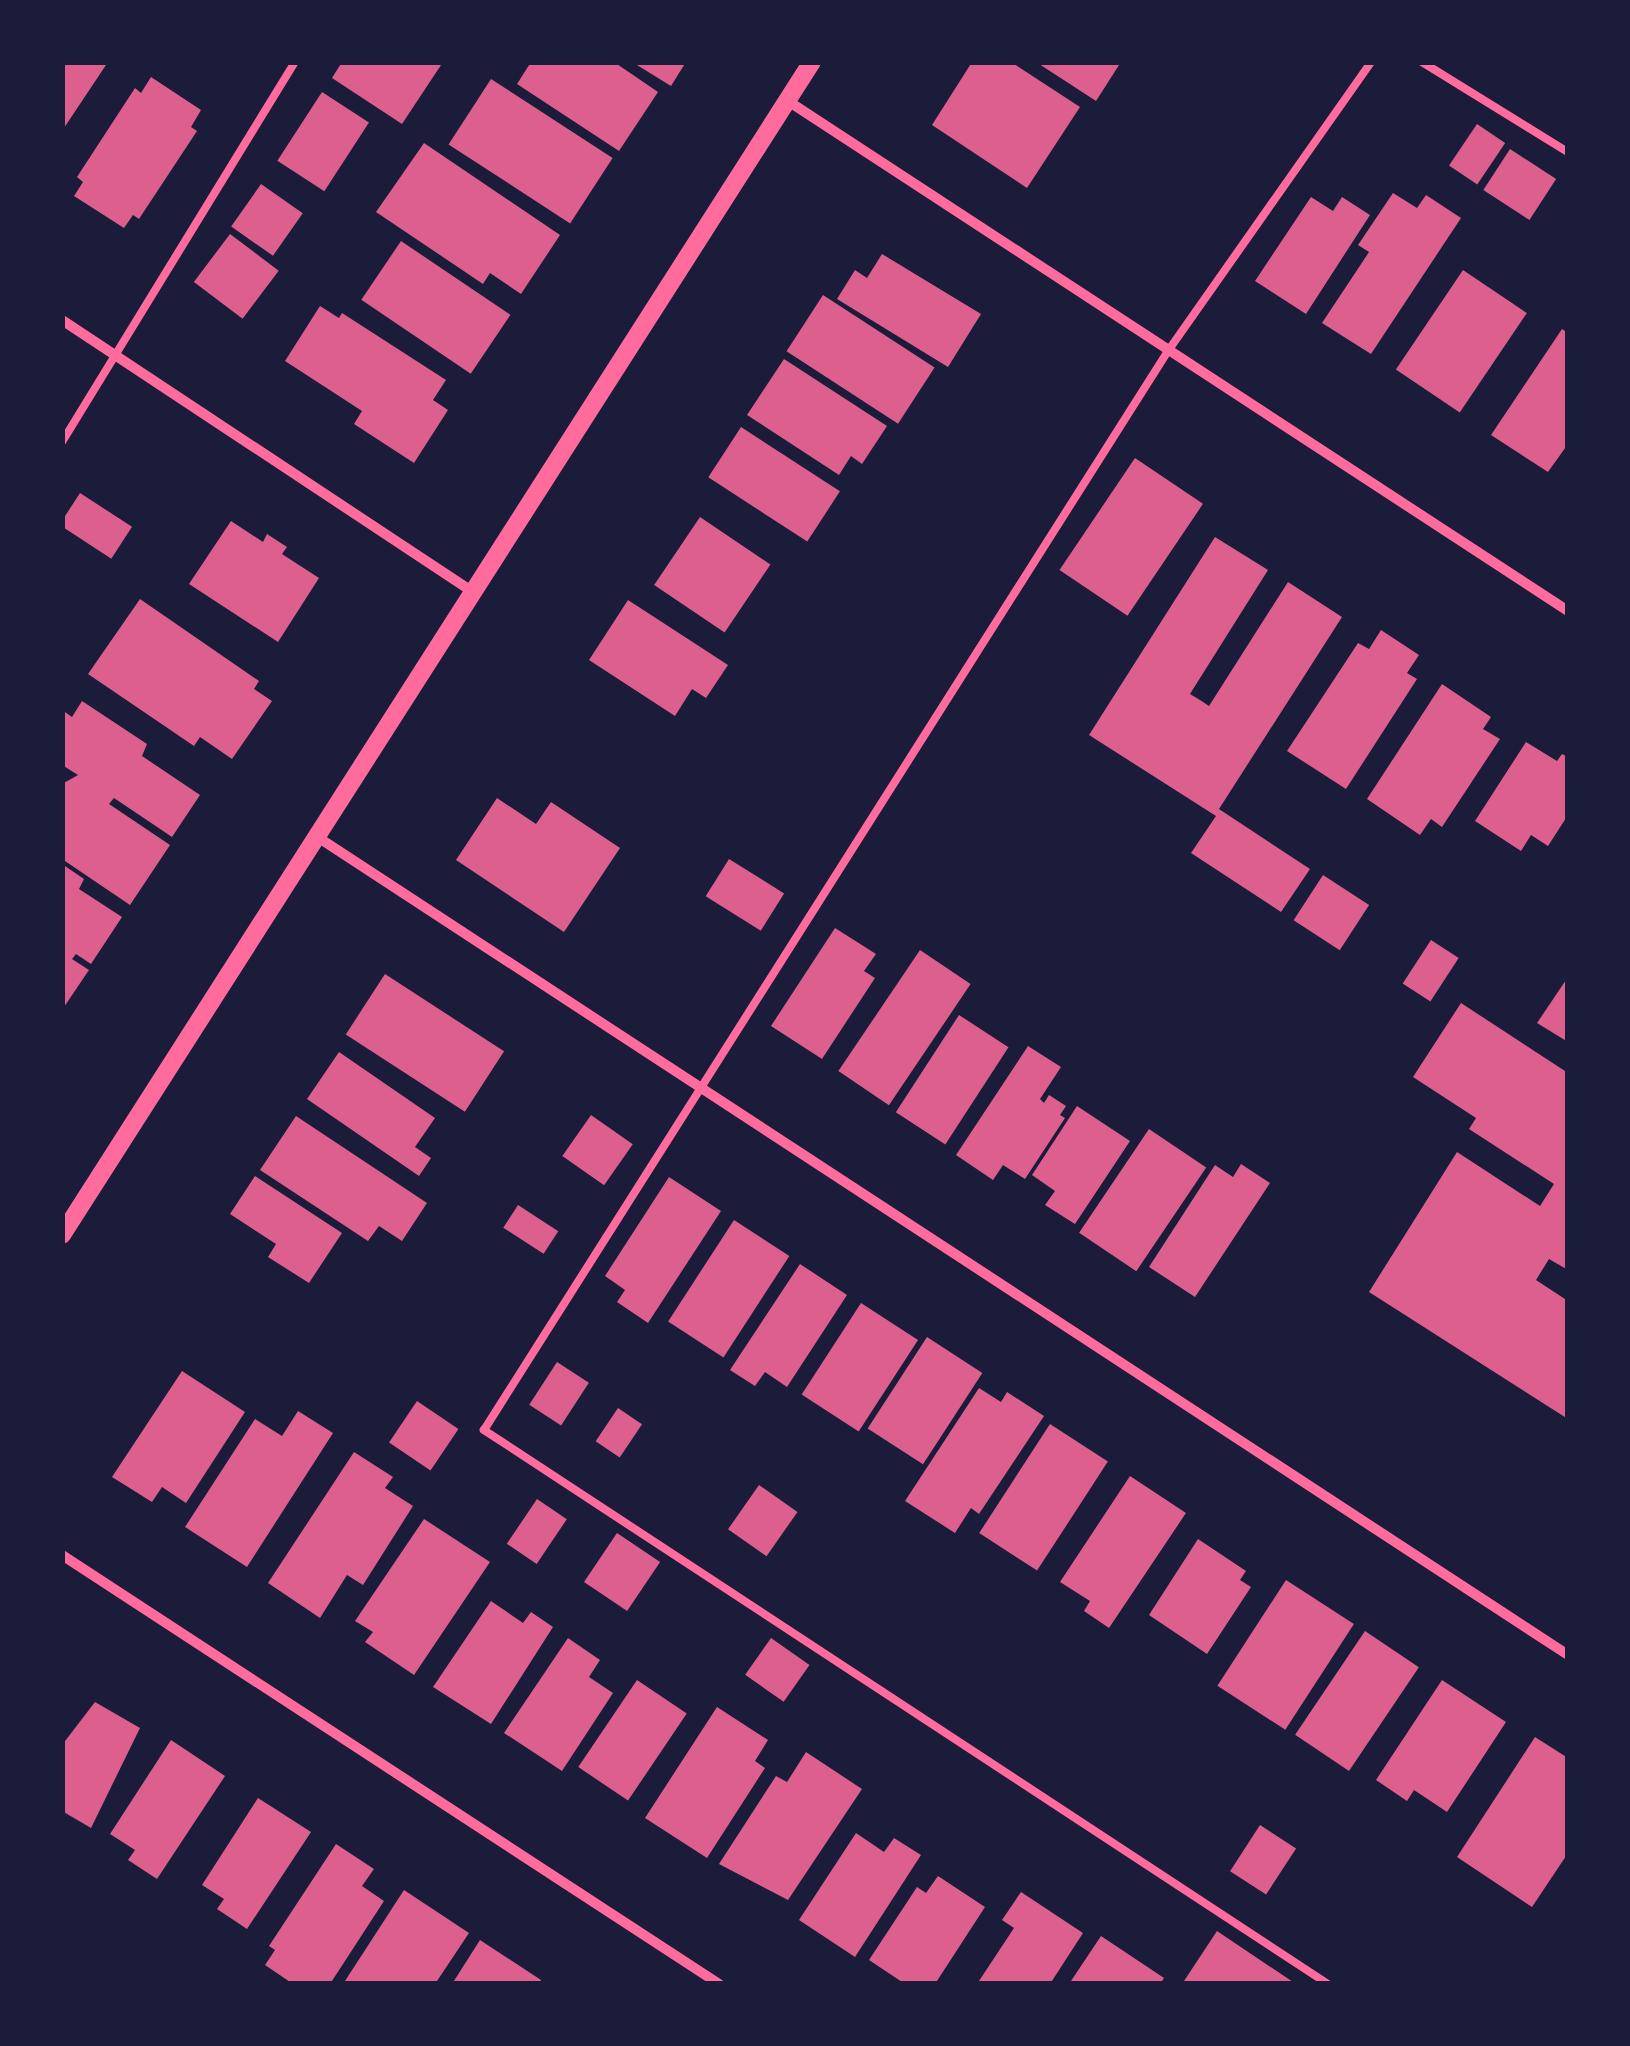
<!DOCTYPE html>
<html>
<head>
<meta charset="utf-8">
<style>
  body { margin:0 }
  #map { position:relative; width:1630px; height:2046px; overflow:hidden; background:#1b1b3a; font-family:Barlow,sans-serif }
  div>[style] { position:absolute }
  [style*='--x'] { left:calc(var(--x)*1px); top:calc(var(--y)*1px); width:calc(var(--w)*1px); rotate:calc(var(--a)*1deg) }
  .building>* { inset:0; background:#dd5f8e; transform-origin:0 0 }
  .service>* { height:8px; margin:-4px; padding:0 4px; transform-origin:4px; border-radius:4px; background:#ff6b9d }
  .minor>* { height:10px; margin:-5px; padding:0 5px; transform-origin:5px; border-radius:5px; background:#ff6b9d }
  .tertiary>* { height:18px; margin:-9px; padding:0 9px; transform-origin:9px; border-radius:9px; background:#ff6b9d }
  span { translate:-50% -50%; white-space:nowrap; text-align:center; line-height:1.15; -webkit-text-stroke:9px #1b1b3a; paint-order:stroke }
  .frame { position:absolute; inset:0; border:65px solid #1b1b3a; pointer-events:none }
</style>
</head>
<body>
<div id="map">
  <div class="building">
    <i style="clip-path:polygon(62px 62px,108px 62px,62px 131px)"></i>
    <i style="clip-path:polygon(342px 62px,443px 62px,402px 124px,332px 78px)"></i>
    <i style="clip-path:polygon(531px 62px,614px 62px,658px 92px,619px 151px,517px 84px)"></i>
    <i style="clip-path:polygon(632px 62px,686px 62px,671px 86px)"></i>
    <i style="clip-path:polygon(972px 62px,1011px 62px,1080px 107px,1027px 188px,932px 125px)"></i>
    <i style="clip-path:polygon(1036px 62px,1121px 62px,1096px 101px)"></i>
    <i style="clip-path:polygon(151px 77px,201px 110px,191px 127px,197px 131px,139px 219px,133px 215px,124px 228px,74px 196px,83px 182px,77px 177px,135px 88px,141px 93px)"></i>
    <i style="left:491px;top:79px;width:145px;height:78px;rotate:33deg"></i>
    <i style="left:322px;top:92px;width:56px;height:82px;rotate:33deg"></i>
    <i style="left:1477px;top:124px;width:34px;height:50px;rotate:34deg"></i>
    <i style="clip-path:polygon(424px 143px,560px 235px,521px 294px,490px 273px,483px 284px,376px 212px)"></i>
    <i style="left:1510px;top:149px;width:55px;height:49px;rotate:33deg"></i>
    <i style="left:261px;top:184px;width:51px;height:52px;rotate:35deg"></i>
    <i style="clip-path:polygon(1393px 193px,1417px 208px,1426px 195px,1461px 218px,1371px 354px,1322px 323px,1369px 252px,1358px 245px)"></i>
    <i style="clip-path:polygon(1311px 197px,1333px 211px,1342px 197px,1370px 215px,1306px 314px,1255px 281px)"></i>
    <i style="left:230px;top:234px;width:61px;height:60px;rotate:37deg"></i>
    <i style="left:401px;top:241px;width:132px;height:71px;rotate:34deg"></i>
    <i style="clip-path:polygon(882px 254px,981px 314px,948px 367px,837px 299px,855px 270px,867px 278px)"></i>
    <i style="left:1463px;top:270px;width:77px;height:120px;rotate:34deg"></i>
    <i style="left:823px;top:295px;width:133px;height:67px;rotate:33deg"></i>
    <i style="clip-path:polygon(320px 306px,339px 318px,342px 313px,446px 380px,433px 400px,448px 410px,414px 463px,354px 424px,362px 411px,285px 361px)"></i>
    <i style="clip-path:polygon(1562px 329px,1568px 333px,1568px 444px,1548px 472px,1491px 435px)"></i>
    <i style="clip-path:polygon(784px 359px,887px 426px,862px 464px,851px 456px,839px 475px,747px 415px)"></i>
    <i style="left:741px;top:427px;width:118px;height:60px;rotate:33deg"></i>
    <i style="left:1135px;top:458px;width:82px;height:135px;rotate:34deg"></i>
    <i style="left:80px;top:493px;width:62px;height:38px;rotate:33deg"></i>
    <i style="left:700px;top:517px;width:85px;height:82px;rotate:34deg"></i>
    <i style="clip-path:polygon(231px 521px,263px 542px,267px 534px,287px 547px,282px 554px,319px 578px,278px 642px,189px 584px)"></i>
    <i style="clip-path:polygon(1215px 537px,1268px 570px,1190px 694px,1200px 700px,1209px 706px,1288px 582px,1342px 617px,1219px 809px,1310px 869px,1281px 912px,1191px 853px,1216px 816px,1089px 735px)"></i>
    <i style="clip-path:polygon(140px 599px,259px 681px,254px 689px,272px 701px,232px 759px,200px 737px,194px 746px,88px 674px)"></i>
    <i style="clip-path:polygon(628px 600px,728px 665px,706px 698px,692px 689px,675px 716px,589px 660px)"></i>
    <i style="clip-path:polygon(1381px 630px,1419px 655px,1407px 673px,1417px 679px,1346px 789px,1287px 751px,1358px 643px,1369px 649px)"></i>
    <i style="clip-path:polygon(1442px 684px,1491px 717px,1483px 729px,1500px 739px,1442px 827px,1431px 819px,1420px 835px,1367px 799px)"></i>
    <i style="clip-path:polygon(82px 701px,147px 744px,142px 756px,200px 795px,172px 837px,114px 798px,109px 804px,170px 845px,130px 905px,62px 859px,62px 784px,78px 775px,62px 765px,62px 710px,72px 717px)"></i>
    <i style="clip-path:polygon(1526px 742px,1557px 761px,1562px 754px,1568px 757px,1568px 815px,1548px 846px,1531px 835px,1521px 851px,1475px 821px)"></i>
    <i style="clip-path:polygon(497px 798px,536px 824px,551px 802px,620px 848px,564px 932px,456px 860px)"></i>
    <i style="left:729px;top:859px;width:65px;height:44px;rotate:32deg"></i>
    <i style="clip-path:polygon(62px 864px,84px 879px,79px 889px,122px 917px,91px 964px,76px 954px,72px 959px,89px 970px,62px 1010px)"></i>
    <i style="left:1323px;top:875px;width:55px;height:54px;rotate:33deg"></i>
    <i style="clip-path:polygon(835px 928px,876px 954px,864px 971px,875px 978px,822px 1059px,771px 1026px)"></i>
    <i style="left:1431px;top:940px;width:33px;height:52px;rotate:33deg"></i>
    <i style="left:920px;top:950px;width:61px;height:146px;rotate:34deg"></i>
    <i style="left:385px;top:974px;width:142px;height:72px;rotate:33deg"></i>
    <i style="clip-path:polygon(1568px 977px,1568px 1042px,1537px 1023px)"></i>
    <i style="clip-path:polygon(1461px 1003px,1568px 1073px,1568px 1270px,1549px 1259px,1536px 1280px,1568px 1301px,1568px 1419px,1369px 1292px,1457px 1152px,1540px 1206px,1554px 1184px,1469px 1129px,1476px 1118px,1413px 1077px)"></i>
    <i style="left:959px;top:1015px;width:59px;height:116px;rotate:33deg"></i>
    <i style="clip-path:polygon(1028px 1046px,1061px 1067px,1040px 1099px,1044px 1103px,1049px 1095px,1066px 1106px,1060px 1115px,1065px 1118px,1025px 1179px,1003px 1165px,993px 1180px,956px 1155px)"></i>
    <i style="clip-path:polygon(339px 1052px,435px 1118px,415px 1147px,431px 1158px,419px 1176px,307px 1099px)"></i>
    <i style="clip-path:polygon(1077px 1106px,1130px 1141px,1075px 1224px,1045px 1205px,1055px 1191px,1032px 1175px)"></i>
    <i style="left:591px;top:1115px;width:51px;height:50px;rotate:35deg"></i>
    <i style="clip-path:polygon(296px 1116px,427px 1203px,402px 1241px,379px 1226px,368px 1241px,260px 1170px)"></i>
    <i style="left:1149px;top:1129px;width:69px;height:125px;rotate:34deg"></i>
    <i style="clip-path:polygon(1241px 1164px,1270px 1183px,1195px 1297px,1149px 1267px,1215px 1165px,1233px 1177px)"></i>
    <i style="clip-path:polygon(255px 1176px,342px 1233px,309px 1283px,268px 1257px,276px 1244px,230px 1214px)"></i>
    <i style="clip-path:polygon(669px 1177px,721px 1211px,648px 1323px,617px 1302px,625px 1290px,605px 1276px)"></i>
    <i style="left:518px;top:1205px;width:48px;height:27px;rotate:33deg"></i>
    <i style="left:734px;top:1220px;width:66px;height:121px;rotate:33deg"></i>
    <i style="clip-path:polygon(800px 1264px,847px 1295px,787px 1387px,765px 1372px,755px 1386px,730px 1370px)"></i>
    <i style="left:861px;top:1303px;width:68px;height:109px;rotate:33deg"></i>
    <i style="left:927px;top:1337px;width:66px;height:109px;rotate:33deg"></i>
    <i style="left:557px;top:1362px;width:38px;height:51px;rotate:33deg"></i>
    <i style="clip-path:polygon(182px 1371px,245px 1412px,186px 1503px,162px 1487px,152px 1502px,112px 1477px)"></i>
    <i style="clip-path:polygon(979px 1388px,1001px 1402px,1007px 1392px,1044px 1416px,979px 1514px,971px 1508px,955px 1533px,905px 1501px)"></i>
    <i style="left:417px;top:1401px;width:50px;height:50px;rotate:34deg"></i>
    <i style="left:618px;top:1408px;width:29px;height:40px;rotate:34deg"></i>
    <i style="clip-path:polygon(298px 1411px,333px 1433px,247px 1567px,185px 1527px,255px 1419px,282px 1436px)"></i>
    <i style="left:1050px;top:1424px;width:69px;height:130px;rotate:33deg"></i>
    <i style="clip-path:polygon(354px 1452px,393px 1477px,385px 1488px,413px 1506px,363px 1585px,347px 1575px,320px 1618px,268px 1583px)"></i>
    <i style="clip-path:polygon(1130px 1476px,1186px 1513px,1109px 1628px,1084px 1611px,1090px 1601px,1060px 1582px)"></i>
    <i style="left:759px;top:1485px;width:47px;height:54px;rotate:35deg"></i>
    <i style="left:537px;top:1499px;width:36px;height:54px;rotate:34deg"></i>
    <i style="clip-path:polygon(424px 1519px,490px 1562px,414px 1675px,365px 1642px,373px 1632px,355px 1621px)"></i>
    <i style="left:617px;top:1533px;width:52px;height:59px;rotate:34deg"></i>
    <i style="clip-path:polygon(1198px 1539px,1246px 1571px,1240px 1580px,1251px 1587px,1207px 1654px,1149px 1615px)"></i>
    <i style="left:1286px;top:1580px;width:81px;height:126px;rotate:33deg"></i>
    <i style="clip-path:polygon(491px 1601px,523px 1623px,531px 1612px,553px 1627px,491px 1724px,433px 1687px)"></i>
    <i style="left:1365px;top:1631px;width:65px;height:125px;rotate:34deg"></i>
    <i style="clip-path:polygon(568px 1638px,600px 1660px,589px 1677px,613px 1693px,562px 1771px,504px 1733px)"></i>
    <i style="left:771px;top:1638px;width:47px;height:45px;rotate:35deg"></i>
    <i style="left:637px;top:1680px;width:60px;height:105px;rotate:34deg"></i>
    <i style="clip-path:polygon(1442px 1680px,1506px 1722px,1447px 1812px,1414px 1790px,1407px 1801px,1376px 1780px)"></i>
    <i style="clip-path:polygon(95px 1702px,140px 1728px,91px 1828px,62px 1811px,62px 1745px)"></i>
    <i style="clip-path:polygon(717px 1707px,768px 1740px,755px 1761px,765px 1768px,707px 1858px,645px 1818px)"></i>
    <i style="clip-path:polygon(1535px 1737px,1568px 1758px,1568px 1853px,1532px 1907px,1457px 1857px)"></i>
    <i style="clip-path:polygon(171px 1740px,225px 1776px,157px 1879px,128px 1860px,135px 1850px,110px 1834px)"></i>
    <i style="clip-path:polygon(806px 1752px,862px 1789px,788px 1900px,719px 1864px,776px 1776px,787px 1782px)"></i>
    <i style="clip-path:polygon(258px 1798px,311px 1832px,247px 1929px,217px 1909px,224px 1899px,202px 1885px)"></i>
    <i style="left:1260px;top:1825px;width:43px;height:55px;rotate:33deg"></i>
    <i style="clip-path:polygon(856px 1833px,884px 1852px,894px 1838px,921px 1855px,855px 1957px,799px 1920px)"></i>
    <i style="clip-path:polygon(336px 1844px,374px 1869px,362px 1886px,384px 1901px,330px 1984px,293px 1984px,265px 1965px,275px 1950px,269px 1946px)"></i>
    <i style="clip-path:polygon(938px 1876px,985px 1907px,935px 1984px,905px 1984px,869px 1960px,917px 1887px,926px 1893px)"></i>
    <i style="clip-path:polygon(404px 1890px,469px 1933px,435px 1984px,343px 1984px)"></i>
    <i style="clip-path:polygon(1021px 1892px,1083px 1933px,1050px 1984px,977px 1984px,1014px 1928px,1002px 1920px)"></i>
    <i style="clip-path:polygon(1217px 1931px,1296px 1984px,1184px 1981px)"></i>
    <i style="clip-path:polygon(1101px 1936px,1164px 1978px,1160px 1984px,1069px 1984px)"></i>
    <i style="clip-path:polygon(480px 1940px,541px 1980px,539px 1984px,452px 1984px)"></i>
  </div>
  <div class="service">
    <i style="--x:1422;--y:62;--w:172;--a:31.7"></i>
    <i style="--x:62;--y:442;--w:446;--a:-58.5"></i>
    <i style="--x:1328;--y:1984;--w:1010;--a:-146.72"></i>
    <i style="--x:484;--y:1430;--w:1278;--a:-57.63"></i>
    <i style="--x:1168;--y:351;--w:353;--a:-54.9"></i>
  </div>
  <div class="minor">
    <i style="--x:788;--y:101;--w:932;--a:33.18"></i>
    <i style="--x:62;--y:320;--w:491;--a:33.5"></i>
    <i style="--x:316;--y:836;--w:1496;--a:33.19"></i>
    <i style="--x:62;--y:1555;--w:785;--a:33.14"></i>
  </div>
  <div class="tertiary">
    <i style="--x:62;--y:1235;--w:1392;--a:-57.41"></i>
  </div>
  <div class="frame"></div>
</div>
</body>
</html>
